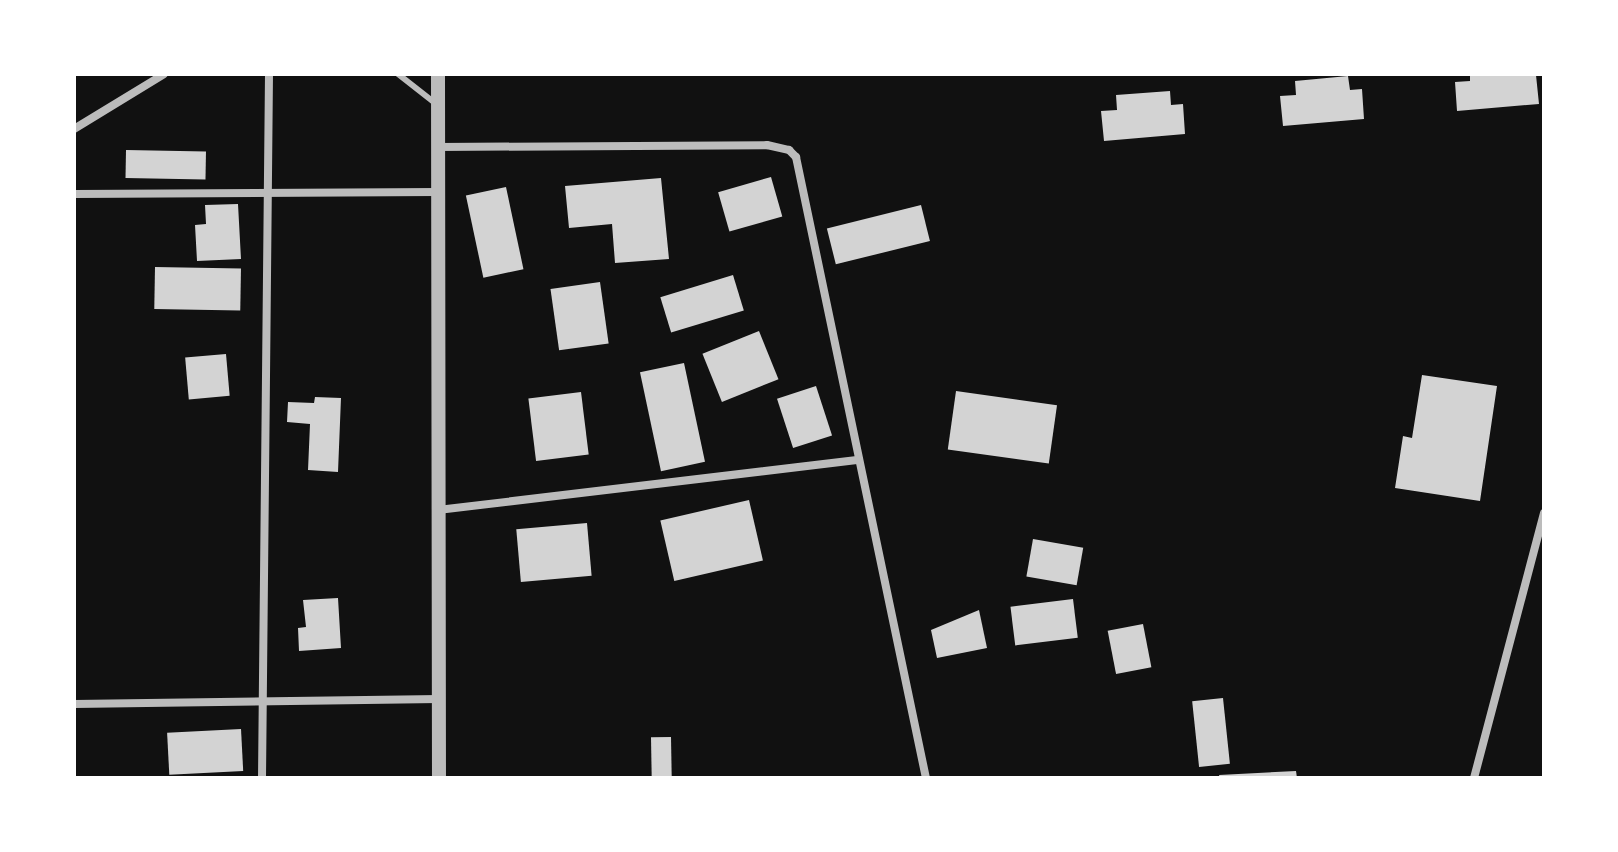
<!DOCTYPE html>
<html>
<head>
<meta charset="utf-8">
<style>
  body { margin:0 }
  #map { position:relative; width:1618px; height:852px; overflow:hidden; background:#111; font-family:"Noto Serif",serif }
  div>[style] { position:absolute }
  [style*='--x'] { left:calc(var(--x)*1px); top:calc(var(--y)*1px); width:calc(var(--w)*1px); rotate:calc(var(--a)*1deg) }
  .building>* { inset:0; background:#d3d3d3; transform-origin:0 0 }
  .service>* { height:6px; margin:-3px; padding:0 3px; transform-origin:3px; border-radius:3px; background:#bcbcbc }
  .minor>* { height:8px; margin:-4px; padding:0 4px; transform-origin:4px; border-radius:4px; background:#bcbcbc }
  .tertiary>* { height:14px; margin:-7px; padding:0 7px; transform-origin:7px; border-radius:7px; background:#bcbcbc }
  span { translate:-50% -50%; white-space:nowrap; text-align:center; line-height:1.15; -webkit-text-stroke:8px #fff; paint-order:stroke }
  .frame { position:absolute; inset:0; border:76px solid #fff; pointer-events:none }
</style>
</head>
<body>
<div id="map">
  <div class="building">
    <i style="clip-path:polygon(1470px 74px,1536px 75px,1539px 104px,1457px 111px,1455px 82px,1470px 81px)"></i>
    <i style="clip-path:polygon(1348px 76px,1350px 90px,1362px 89px,1364px 119px,1283px 126px,1280px 96px,1296px 95px,1295px 81px)"></i>
    <i style="clip-path:polygon(1170px 91px,1171px 105px,1183px 104px,1185px 134px,1104px 141px,1101px 111px,1117px 110px,1116px 95px)"></i>
    <i style="left:126px;top:150px;width:80px;height:28px;rotate:1deg"></i>
    <i style="left:771px;top:177px;width:41px;height:55px;rotate:74deg"></i>
    <i style="clip-path:polygon(661px 178px,669px 259px,615px 263px,612px 224px,569px 228px,565px 186px)"></i>
    <i style="left:506px;top:187px;width:84px;height:41px;rotate:78deg"></i>
    <i style="clip-path:polygon(238px 204px,241px 259px,197px 261px,195px 225px,206px 224px,205px 205px)"></i>
    <i style="left:921px;top:205px;width:37px;height:97px;rotate:76deg"></i>
    <i style="left:155px;top:267px;width:86px;height:42px;rotate:1deg"></i>
    <i style="left:733px;top:275px;width:37px;height:76px;rotate:73deg"></i>
    <i style="left:600px;top:282px;width:62px;height:50px;rotate:82deg"></i>
    <i style="left:759px;top:331px;width:52px;height:61px;rotate:68deg"></i>
    <i style="left:226px;top:354px;width:42px;height:41px;rotate:85deg"></i>
    <i style="left:684px;top:363px;width:101px;height:45px;rotate:78deg"></i>
    <i style="clip-path:polygon(1422px 375px,1497px 386px,1480px 501px,1395px 488px,1403px 436px,1412px 438px)"></i>
    <i style="left:816px;top:386px;width:52px;height:41px;rotate:72deg"></i>
    <i style="left:956px;top:391px;width:102px;height:59px;rotate:8deg"></i>
    <i style="left:581px;top:392px;width:63px;height:53px;rotate:83deg"></i>
    <i style="clip-path:polygon(315px 397px,341px 398px,338px 472px,308px 470px,310px 424px,287px 422px,288px 402px,314px 403px)"></i>
    <i style="left:749px;top:500px;width:62px;height:91px;rotate:77deg"></i>
    <i style="left:587px;top:523px;width:53px;height:71px;rotate:85deg"></i>
    <i style="left:1033px;top:539px;width:51px;height:38px;rotate:10deg"></i>
    <i style="clip-path:polygon(338px 598px,341px 648px,299px 651px,298px 628px,306px 627px,303px 600px)"></i>
    <i style="left:1073px;top:599px;width:39px;height:63px;rotate:83deg"></i>
    <i style="clip-path:polygon(979px 610px,987px 648px,937px 658px,931px 630px)"></i>
    <i style="left:1143px;top:624px;width:44px;height:36px;rotate:79deg"></i>
    <i style="left:1223px;top:698px;width:66px;height:31px;rotate:84deg"></i>
    <i style="left:241px;top:729px;width:42px;height:74px;rotate:87deg"></i>
    <i style="left:671px;top:737px;width:41px;height:20px;rotate:89deg"></i>
    <i style="clip-path:polygon(1296px 771px,1297px 778px,1220px 778px,1219px 775px)"></i>
  </div>
  <div class="service">
    <i style="--x:398;--y:74;--w:47;--a:38.1"></i>
  </div>
  <div class="minor">
    <i style="--x:74;--y:129;--w:105;--a:-31.4"></i>
    <i style="--x:438;--y:147;--w:329;--a:-0.3"></i>
    <i style="--x:767;--y:145;--w:23;--a:13"></i>
    <i style="--x:789;--y:150;--w:10;--a:45"></i>
    <i style="--x:796;--y:157;--w:634;--a:78.18"></i>
    <i style="--x:74;--y:194;--w:364;--a:-0.3"></i>
    <i style="--x:438;--y:510;--w:424;--a:-6.8"></i>
    <i style="--x:74;--y:704;--w:365;--a:-0.8"></i>
    <i style="--x:262;--y:778;--w:704;--a:-89.43"></i>
    <i style="--x:1474;--y:778;--w:274;--a:-75.2"></i>
  </div>
  <div class="tertiary">
    <i style="--x:438;--y:74;--w:704;--a:89.92"></i>
  </div>
  <div class="frame"></div>
</div>
</body>
</html>
